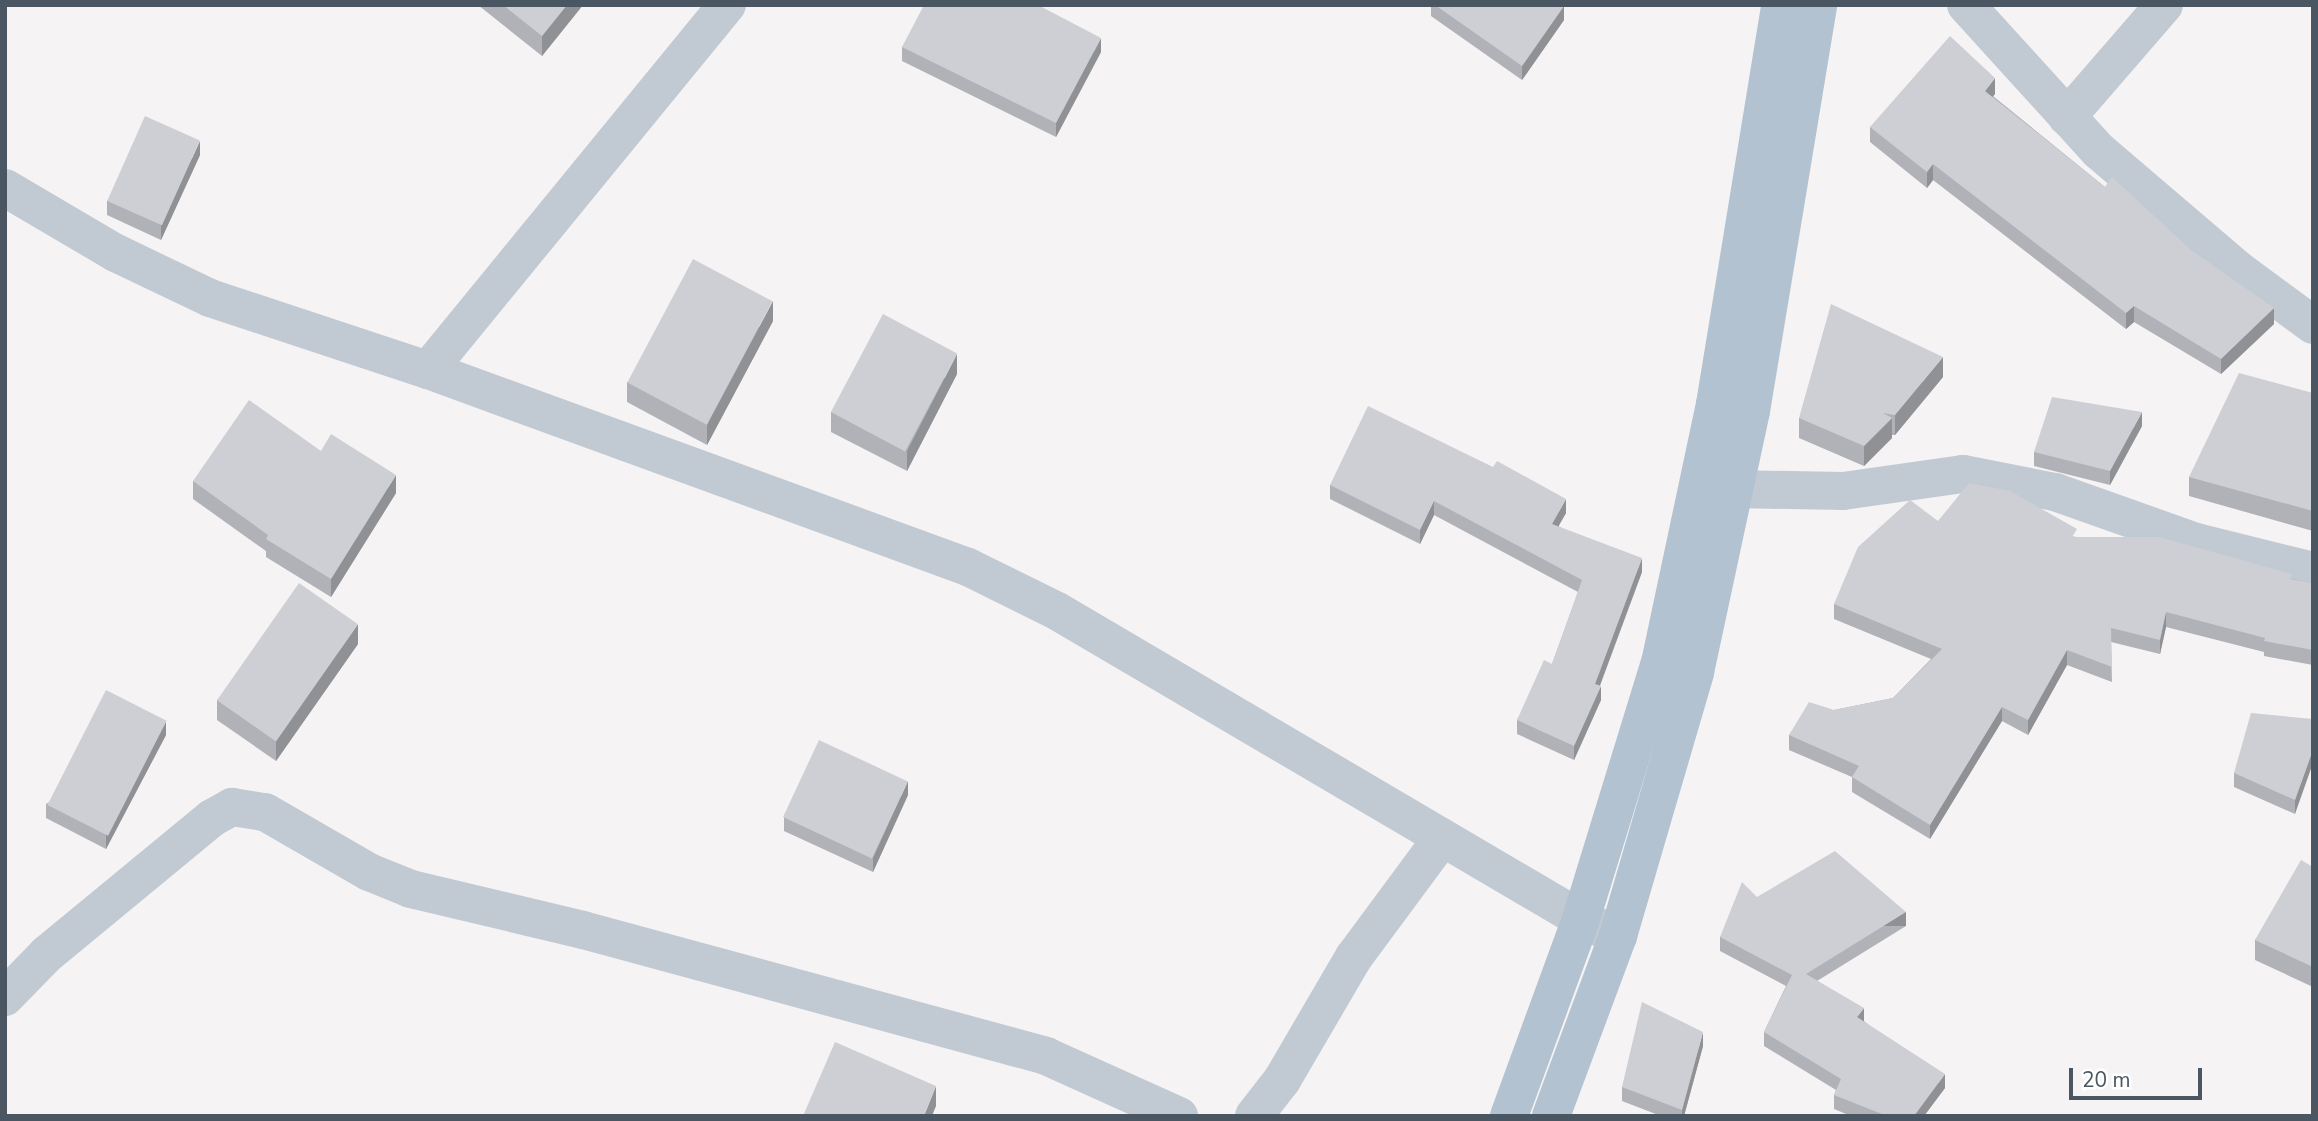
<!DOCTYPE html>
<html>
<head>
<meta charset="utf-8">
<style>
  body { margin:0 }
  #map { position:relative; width:2318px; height:1121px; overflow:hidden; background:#f5f3f3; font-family:"Nunito Sans",sans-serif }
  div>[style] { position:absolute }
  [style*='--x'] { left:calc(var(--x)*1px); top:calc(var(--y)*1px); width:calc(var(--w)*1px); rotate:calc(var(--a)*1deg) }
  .minor>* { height:38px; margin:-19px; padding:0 19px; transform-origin:19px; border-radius:19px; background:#c1cad2 }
  .tertiary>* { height:38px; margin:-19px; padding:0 19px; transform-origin:19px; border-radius:19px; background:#c1cad2 }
  .primary>* { height:38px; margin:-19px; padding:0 19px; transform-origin:19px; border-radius:19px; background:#b3c2d1 }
  .wall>* { inset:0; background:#b0b2b7 }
  .shaded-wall>* { inset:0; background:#909195; transform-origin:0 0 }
  .building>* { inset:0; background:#cdcfd5; transform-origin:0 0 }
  span { translate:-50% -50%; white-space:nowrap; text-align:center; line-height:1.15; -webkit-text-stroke:5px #fff; paint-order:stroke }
  .frame { position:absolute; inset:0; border:7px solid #4a5661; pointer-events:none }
  .scale { position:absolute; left:2069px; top:1068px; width:133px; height:32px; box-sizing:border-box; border:4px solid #4a5661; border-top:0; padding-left:9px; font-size:21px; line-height:24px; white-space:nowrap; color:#4a5661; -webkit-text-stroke:5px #fff; paint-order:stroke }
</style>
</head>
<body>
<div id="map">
  <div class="minor">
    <i style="--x:1966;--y:5;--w:197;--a:47.7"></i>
    <i style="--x:2099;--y:151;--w:182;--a:40.5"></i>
    <i style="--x:2237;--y:269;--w:94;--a:36.4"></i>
    <i style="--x:2067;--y:117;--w:148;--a:-49.1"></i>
    <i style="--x:428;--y:370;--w:472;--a:-50.7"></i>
    <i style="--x:1734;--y:489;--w:109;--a:1.1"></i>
    <i style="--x:1843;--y:491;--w:121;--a:-8.1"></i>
    <i style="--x:1963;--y:474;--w:94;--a:11.1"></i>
    <i style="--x:2055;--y:492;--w:150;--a:19.5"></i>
    <i style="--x:2196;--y:542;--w:121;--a:13.9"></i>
    <i style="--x:5;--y:997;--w:60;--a:-45.7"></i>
    <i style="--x:47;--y:954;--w:214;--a:-39.5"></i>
    <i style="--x:212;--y:818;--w:23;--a:-29"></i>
    <i style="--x:232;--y:807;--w:33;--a:9"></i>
    <i style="--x:265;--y:812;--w:120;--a:30"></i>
    <i style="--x:369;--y:872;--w:45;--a:22"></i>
    <i style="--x:411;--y:889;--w:177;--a:13.4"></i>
    <i style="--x:583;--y:930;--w:480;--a:15.2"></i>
    <i style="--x:1046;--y:1056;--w:146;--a:24.3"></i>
    <i style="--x:1254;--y:1116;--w:46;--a:-52.1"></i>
    <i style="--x:1282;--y:1080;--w:143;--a:-59.7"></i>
    <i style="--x:1354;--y:957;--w:148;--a:-53.5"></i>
  </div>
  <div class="tertiary">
    <i style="--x:5;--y:188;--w:129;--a:30.4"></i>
    <i style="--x:116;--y:253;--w:104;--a:25.6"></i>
    <i style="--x:210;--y:298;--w:230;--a:18.3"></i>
    <i style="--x:428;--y:370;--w:575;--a:20.04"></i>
    <i style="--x:968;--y:567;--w:99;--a:26.3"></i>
    <i style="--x:1057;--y:611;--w:608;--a:30.45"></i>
    <i style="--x:1581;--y:919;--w:41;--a:24.7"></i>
  </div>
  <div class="primary">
    <i style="--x:1509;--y:1116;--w:210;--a:-69.9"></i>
    <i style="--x:1581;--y:919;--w:268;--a:-72.9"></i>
    <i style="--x:1660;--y:663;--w:265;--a:-78"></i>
    <i style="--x:1715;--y:404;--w:404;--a:-80.7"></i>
    <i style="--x:1551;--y:1116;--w:192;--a:-69.6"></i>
    <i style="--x:1618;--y:936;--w:275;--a:-73.7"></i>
    <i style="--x:1695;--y:672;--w:267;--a:-77.9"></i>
    <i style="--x:1751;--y:411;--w:411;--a:-80.6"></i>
  </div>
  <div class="wall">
    <i style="clip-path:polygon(478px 5px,583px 5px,542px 56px)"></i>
    <i style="clip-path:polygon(1431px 5px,1564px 5px,1564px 20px,1522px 80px,1431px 16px)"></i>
    <i style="clip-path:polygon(902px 47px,1101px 52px,1056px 137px,902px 61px)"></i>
    <i style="clip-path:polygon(1995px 94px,1993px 96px,2105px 187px,2191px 250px,2274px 324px,2221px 374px,2134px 322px,2126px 329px,1933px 180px,1927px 188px,1870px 142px,1870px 127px)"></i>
    <i style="clip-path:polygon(200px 155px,161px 240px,107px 215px,107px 201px)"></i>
    <i style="clip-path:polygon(773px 321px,707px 445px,627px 402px,627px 382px)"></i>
    <i style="clip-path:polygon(957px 374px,907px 471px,831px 432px,831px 412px)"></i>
    <i style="clip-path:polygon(1943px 377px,1895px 435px,1892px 435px,1892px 438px,1864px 466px,1799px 438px,1799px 418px)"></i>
    <i style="clip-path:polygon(2313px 393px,2313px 531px,2189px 496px,2189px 477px)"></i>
    <i style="clip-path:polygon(2142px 426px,2110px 485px,2034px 466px,2034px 452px)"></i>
    <i style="clip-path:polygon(321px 451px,396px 493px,331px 597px,266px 557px,266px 551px,193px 499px,193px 481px)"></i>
    <i style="clip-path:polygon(1330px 485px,1566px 513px,1558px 526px,1642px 572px,1600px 686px,1601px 700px,1574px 760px,1517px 734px,1517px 720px,1552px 664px,1578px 592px,1434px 515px,1420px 544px,1330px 499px)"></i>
    <i style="clip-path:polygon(1938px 521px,2077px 537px,2313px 583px,2313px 665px,2264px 656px,2264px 652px,2166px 627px,2160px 654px,2111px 642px,2112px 682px,2067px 665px,2028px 735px,2002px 721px,1930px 839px,1852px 792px,1852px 777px,1789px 750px,1789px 735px,1834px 710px,1893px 698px,1931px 659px,1834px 619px,1834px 604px)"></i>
    <i style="clip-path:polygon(358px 644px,276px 761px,217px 720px,217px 700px)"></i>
    <i style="clip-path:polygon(2313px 719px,2295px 814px,2234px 787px,2234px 773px)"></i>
    <i style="clip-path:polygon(166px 735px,106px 849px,46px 818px,46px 804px)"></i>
    <i style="clip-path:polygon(908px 795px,873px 872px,784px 831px,784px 817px)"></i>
    <i style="clip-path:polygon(2313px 867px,2313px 987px,2255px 960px,2255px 940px)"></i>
    <i style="clip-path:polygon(1757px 897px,1906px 926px,1817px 981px,1864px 1021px,1945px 1088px,1924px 1116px,1851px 1116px,1834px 1109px,1834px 1095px,1836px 1090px,1764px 1046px,1764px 1032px,1786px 986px,1720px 951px,1720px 937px)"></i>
    <i style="clip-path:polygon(1703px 1046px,1684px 1116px,1661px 1116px,1622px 1101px,1622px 1087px)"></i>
  </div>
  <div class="shaded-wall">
    <i style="clip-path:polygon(567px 5px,583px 5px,542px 56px,542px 36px)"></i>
    <i style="clip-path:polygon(1564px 6px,1564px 20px,1522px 80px,1522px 66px)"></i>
    <i style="clip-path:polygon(1101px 38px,1101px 52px,1056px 137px,1056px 123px)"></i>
    <i style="clip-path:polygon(1995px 78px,1995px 94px,1985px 106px,1985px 91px)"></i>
    <i style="clip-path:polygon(200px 141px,200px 155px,161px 240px,161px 226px)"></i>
    <i style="clip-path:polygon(1933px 164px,1933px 180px,1927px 188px,1927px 172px)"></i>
    <i style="clip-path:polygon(773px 301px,773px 321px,707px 445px,707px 425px)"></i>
    <i style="clip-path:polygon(2134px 306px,2134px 322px,2126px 329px,2126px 313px)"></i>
    <i style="clip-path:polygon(2274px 308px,2274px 324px,2221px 374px,2221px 359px)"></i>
    <i style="clip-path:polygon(957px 354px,957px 374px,907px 471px,907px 451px)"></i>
    <i style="clip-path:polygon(1943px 357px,1943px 377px,1895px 435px,1895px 415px)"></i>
    <i style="clip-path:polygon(2142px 412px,2142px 426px,2110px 485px,2110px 471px)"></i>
    <i style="clip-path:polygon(1892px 418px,1892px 438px,1864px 466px,1864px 446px)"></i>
    <i style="clip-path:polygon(396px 475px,396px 493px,331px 597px,331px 579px)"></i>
    <i style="clip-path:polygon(1566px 499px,1566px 513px,1552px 538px,1552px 524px)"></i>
    <i style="clip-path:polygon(1434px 501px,1434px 515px,1420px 544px,1420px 530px)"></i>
    <i style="clip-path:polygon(1642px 558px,1642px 572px,1595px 698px,1595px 684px)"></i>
    <i style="clip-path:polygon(2166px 612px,2166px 627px,2160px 654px,2160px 640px)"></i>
    <i style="clip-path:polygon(358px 624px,358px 644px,276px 761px,276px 741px)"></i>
    <i style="clip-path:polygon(2067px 650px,2067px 665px,2028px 735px,2028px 720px)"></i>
    <i style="clip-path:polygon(1601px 686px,1601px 700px,1574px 760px,1574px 746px)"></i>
    <i style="clip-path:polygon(2002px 707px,2002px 721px,1930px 839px,1930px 825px)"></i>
    <i style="clip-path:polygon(166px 721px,166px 735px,106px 849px,106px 835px)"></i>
    <i style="clip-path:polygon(2313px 749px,2313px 763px,2295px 814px,2295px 800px)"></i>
    <i style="clip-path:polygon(908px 781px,908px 795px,873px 872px,873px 858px)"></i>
    <i style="left:1906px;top:912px;width:14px;height:118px;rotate:90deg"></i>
    <i style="clip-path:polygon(1864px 1008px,1864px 1022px,1857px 1017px)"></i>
    <i style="clip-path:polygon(1703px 1032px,1703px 1046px,1684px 1116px,1682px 1116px,1682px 1110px)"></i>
    <i style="clip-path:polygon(1945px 1074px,1945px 1088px,1924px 1116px,1914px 1116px)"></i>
    <i style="clip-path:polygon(936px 1086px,936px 1106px,932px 1116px,924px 1116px)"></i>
  </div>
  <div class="building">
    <i style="clip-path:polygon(503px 5px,567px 5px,542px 36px)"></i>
    <i style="clip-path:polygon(924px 5px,1038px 5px,1101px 38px,1056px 123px,902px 47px)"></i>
    <i style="clip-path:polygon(1435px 5px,1564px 5px,1564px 6px,1522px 66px)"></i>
    <i style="clip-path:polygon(1950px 36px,1995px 78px,1985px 91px,2105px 187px,2112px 177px,2191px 250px,2274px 308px,2221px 359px,2134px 306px,2126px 313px,1933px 164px,1927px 172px,1870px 127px)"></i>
    <i style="left:145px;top:116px;width:60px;height:93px;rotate:24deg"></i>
    <i style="left:693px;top:259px;width:90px;height:140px;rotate:28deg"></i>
    <i style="clip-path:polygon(1831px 304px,1943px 357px,1895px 415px,1883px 413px,1892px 418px,1864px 446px,1799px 418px)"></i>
    <i style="left:883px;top:314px;width:84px;height:111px;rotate:28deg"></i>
    <i style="clip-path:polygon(2239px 373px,2313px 393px,2313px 511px,2189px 477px)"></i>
    <i style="clip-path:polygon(2052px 397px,2142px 412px,2110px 471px,2034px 452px)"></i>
    <i style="clip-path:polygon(249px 400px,321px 451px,331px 434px,396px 475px,331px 579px,266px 539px,268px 535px,193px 481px)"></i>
    <i style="clip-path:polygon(1368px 406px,1493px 467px,1497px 461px,1566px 499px,1552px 524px,1642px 558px,1595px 684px,1601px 686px,1574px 746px,1517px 720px,1544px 660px,1552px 664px,1582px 580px,1434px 501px,1420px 530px,1330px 485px)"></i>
    <i style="clip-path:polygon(1969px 483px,2010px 491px,2077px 529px,2072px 537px,2159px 537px,2292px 574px,2290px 579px,2313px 583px,2313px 650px,2264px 641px,2265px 638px,2166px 612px,2160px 640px,2111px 628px,2112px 667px,2067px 650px,2028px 720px,2002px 707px,1930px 825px,1852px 777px,1859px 766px,1789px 735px,1809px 702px,1834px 710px,1893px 698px,1942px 649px,1834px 604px,1858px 547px,1910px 500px,1938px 521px)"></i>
    <i style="left:299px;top:583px;width:72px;height:143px;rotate:35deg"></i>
    <i style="left:106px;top:690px;width:68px;height:129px;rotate:27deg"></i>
    <i style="clip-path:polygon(2251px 713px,2313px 719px,2313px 749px,2295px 800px,2234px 773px)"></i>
    <i style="left:819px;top:740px;width:98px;height:85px;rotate:25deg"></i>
    <i style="clip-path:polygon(1835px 851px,1906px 912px,1806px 974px,1864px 1008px,1857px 1017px,1945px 1074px,1914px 1116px,1887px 1116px,1834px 1095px,1841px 1079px,1764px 1032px,1792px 975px,1720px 937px,1742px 882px,1757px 897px)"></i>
    <i style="clip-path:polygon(2301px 860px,2313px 867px,2313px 967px,2255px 940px)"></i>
    <i style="clip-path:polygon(1642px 1002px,1703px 1032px,1682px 1110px,1622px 1087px)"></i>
    <i style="clip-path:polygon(835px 1042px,936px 1086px,924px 1116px,803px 1116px)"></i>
  </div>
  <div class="frame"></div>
  <div class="scale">20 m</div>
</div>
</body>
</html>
